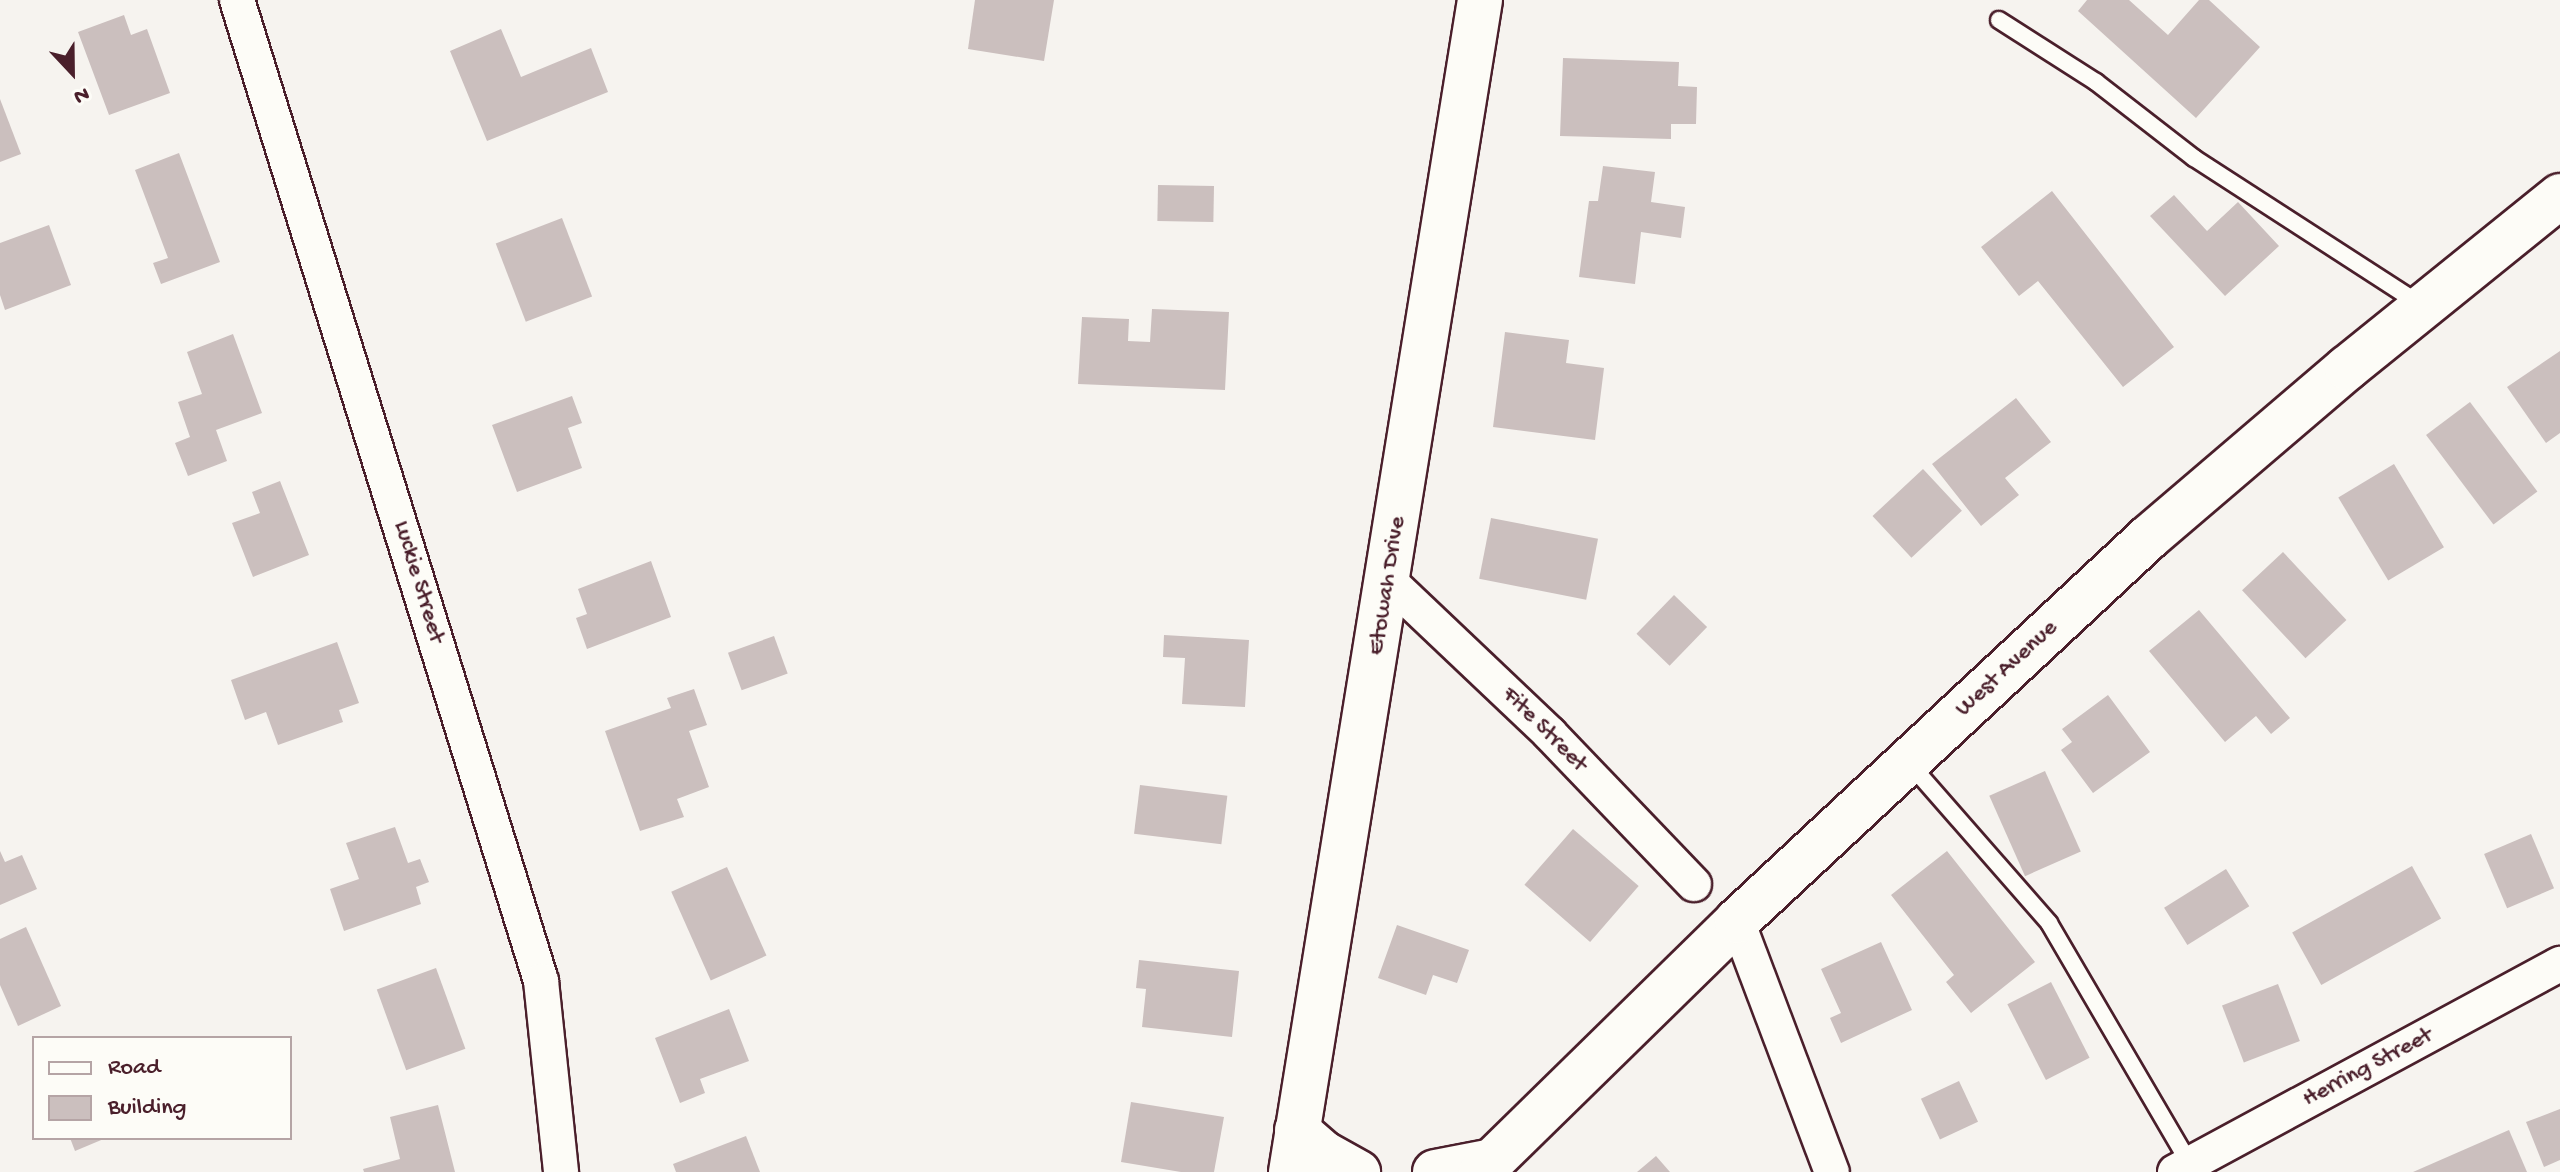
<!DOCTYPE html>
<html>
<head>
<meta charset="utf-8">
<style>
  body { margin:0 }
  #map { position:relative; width:2560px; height:1172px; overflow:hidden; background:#f6f3ef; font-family:"Gochi Hand",sans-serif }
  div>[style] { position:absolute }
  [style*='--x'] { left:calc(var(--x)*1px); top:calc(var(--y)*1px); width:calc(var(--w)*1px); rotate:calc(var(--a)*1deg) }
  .building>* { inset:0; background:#cbbfbe; transform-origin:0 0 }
  .roads { filter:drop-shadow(2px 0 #4a1f2b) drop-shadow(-2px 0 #4a1f2b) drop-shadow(0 2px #4a1f2b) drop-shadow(0 -2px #4a1f2b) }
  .lane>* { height:16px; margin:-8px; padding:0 8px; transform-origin:8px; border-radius:8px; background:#fdfcf7 }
  .street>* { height:34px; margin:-17px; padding:0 17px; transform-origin:17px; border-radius:17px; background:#fdfcf7 }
  .secondary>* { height:44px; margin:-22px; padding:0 22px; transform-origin:22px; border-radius:22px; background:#fdfcf7 }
  .primary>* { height:44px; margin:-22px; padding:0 22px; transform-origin:22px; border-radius:22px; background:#fdfcf7 }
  span { translate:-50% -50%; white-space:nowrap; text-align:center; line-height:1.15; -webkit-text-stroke:7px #fdfcf7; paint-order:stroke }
  .street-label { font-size:24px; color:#4a1f2b }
  .legend { position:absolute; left:32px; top:1036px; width:260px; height:104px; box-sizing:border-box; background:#fdfcf7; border:2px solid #b5a4a5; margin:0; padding:10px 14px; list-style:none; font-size:24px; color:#4a1f2b }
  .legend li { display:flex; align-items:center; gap:16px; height:40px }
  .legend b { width:40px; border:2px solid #b5a4a5 }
  .north { position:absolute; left:32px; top:32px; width:80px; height:80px; -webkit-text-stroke:6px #fdfcf7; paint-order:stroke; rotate:158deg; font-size:22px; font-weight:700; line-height:32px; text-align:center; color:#4a1f2b }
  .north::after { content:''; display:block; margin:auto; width:28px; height:36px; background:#4a1f2b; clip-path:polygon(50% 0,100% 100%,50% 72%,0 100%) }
</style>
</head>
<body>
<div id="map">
  <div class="building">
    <i style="clip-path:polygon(975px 0,1054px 0,1044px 61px,968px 49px)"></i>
    <i style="clip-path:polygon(2087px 0,2129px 0,2168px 35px,2199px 0,2209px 0,2260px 47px,2196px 118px,2078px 11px)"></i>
    <i style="clip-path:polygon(124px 15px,131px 35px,147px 29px,170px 93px,109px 115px,78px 32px)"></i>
    <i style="clip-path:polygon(501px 29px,521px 77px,591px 48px,608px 92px,487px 141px,450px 51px)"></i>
    <i style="clip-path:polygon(1563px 58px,1679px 62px,1678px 86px,1697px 87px,1696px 124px,1671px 124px,1671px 139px,1560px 136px)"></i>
    <i style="clip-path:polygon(0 99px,21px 154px,0 162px)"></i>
    <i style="clip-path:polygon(179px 153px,220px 262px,161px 284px,153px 263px,168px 258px,135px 170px)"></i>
    <i style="clip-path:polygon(1603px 166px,1655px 172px,1651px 202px,1685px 207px,1681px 238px,1641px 232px,1635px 284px,1579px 277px,1589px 201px,1598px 201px)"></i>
    <i style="left:1158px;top:185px;width:56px;height:36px;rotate:1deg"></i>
    <i style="clip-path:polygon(2052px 191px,2174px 347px,2123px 387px,2038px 281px,2019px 296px,1981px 247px)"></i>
    <i style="clip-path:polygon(2174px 195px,2207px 231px,2238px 202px,2279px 246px,2225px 296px,2150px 216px)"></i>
    <i style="left:562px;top:218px;width:84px;height:71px;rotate:69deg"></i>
    <i style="clip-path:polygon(49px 225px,71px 285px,5px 310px,0 295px,0 243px)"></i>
    <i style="clip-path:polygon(1152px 309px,1229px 312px,1225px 390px,1078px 384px,1082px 317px,1129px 319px,1128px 341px,1150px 342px)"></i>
    <i style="clip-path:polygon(1505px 332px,1569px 340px,1566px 363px,1604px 368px,1595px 440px,1493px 427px)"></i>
    <i style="clip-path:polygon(233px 334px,262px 413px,216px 430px,227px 461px,188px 476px,175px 443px,190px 437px,178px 402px,202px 394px,187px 352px)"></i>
    <i style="clip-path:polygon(2560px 351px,2560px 433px,2546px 443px,2507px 387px)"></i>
    <i style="clip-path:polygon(572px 396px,582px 423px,568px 428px,582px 468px,517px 492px,492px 425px)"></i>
    <i style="clip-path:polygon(2016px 398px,2051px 442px,2005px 478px,2019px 495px,1981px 526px,1932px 464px)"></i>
    <i style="left:2470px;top:402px;width:112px;height:55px;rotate:53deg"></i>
    <i style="left:2394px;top:464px;width:97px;height:65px;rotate:59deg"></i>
    <i style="left:1923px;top:469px;width:57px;height:69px;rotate:47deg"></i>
    <i style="clip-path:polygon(280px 481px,309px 555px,253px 577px,232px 523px,260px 513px,252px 492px)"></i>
    <i style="left:1491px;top:518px;width:109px;height:62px;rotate:11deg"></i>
    <i style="left:2283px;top:552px;width:93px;height:56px;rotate:47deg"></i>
    <i style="clip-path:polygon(651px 561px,671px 617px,587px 649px,576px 618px,587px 614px,578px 589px)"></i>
    <i style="left:1674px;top:595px;width:46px;height:54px;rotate:44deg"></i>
    <i style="clip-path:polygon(2199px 610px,2290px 718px,2271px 734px,2256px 716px,2225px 742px,2149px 651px)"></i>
    <i style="clip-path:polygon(1164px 635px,1249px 640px,1245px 707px,1182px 704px,1185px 658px,1163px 657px)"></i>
    <i style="left:774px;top:636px;width:40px;height:49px;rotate:70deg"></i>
    <i style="clip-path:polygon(337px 642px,359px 703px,339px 710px,343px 722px,278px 745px,266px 712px,245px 720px,231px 680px)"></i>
    <i style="clip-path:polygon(694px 689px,707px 725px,689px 731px,709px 787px,677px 799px,684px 817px,640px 831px,605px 731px,671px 708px,667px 698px)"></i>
    <i style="clip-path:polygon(2108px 695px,2150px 752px,2093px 793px,2061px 750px,2072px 742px,2062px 729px)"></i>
    <i style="left:2045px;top:771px;width:88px;height:61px;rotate:66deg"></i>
    <i style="left:1140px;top:785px;width:88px;height:49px;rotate:7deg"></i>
    <i style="clip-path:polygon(395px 827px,408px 863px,420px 859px,429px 882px,416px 887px,421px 904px,344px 931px,330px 889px,359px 879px,346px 843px)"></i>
    <i style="left:1573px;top:829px;width:87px;height:74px;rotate:41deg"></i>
    <i style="left:2531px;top:834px;width:59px;height:51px;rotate:67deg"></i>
    <i style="clip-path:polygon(0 851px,5px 862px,22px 855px,37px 889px,0 905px)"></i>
    <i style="clip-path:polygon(1947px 851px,2035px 962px,1971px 1013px,1946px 982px,1954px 975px,1891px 895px)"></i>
    <i style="left:2412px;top:866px;width:60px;height:137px;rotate:61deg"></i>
    <i style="left:727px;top:867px;width:97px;height:61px;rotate:66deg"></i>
    <i style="left:2226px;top:869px;width:44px;height:73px;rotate:58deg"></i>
    <i style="clip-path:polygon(1397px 925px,1469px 950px,1457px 983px,1433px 975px,1426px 995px,1378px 978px)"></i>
    <i style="clip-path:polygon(26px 927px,61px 1006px,18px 1026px,0 985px,0 939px)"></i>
    <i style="clip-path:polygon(1881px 942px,1912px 1010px,1841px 1043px,1830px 1018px,1841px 1013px,1821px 969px)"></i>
    <i style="clip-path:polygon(1139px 960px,1239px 971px,1232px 1037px,1142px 1027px,1146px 989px,1136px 988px)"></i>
    <i style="left:436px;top:968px;width:86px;height:63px;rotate:70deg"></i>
    <i style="left:2051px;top:982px;width:85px;height:49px;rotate:63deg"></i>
    <i style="left:2278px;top:984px;width:61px;height:60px;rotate:69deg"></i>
    <i style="clip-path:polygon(729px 1009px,749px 1061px,700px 1079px,705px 1093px,680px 1103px,655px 1038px)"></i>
    <i style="left:1959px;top:1081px;width:45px;height:42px;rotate:65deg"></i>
    <i style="clip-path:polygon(1131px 1102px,1224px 1117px,1214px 1172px,1181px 1172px,1121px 1162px)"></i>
    <i style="clip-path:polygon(438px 1105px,455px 1172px,364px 1172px,363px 1169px,400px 1159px,390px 1117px)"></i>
    <i style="clip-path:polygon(2560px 1109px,2560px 1160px,2544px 1167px,2526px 1122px)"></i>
    <i style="clip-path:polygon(2509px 1130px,2527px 1172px,2413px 1172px)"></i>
    <i style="clip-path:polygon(746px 1136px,760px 1172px,676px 1172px,673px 1164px)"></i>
    <i style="clip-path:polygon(70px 1138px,106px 1138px,75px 1151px)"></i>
    <i style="clip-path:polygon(1656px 1156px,1670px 1172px,1637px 1172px)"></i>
  </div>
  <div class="roads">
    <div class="lane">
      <i style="--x:1999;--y:20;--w:115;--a:32.6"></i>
      <i style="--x:2096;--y:82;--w:124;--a:37.8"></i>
      <i style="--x:2194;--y:158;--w:270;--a:32.9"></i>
      <i style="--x:1910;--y:764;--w:211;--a:48.8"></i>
      <i style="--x:2049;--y:923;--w:279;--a:59.7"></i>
    </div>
    <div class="street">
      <i style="--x:237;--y:0;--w:1027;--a:72.78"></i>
      <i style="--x:541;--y:981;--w:192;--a:84"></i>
      <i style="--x:1389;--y:581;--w:222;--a:43.5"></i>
      <i style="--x:1550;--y:734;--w:208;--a:46.2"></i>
      <i style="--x:1737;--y:921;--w:268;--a:69.3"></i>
      <i style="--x:2175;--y:1172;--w:438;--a:-28.4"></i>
    </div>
    <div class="secondary">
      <i style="--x:1291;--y:1172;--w:1187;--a:-80.84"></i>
    </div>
    <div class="primary">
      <i style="--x:1297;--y:1130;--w:37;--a:41"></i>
      <i style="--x:1325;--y:1154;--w:38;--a:29"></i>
      <i style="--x:1435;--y:1172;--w:58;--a:-10.9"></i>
      <i style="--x:1481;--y:1172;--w:359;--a:-44.4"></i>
      <i style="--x:1737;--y:921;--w:562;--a:-42.98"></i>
      <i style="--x:2148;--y:538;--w:262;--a:-40.5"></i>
      <i style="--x:2347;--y:368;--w:274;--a:-38.9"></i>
    </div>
  </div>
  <div class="street-label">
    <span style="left:418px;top:582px;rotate:73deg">Luckie Street</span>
    <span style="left:1388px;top:586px;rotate:-81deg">Etowah Drive</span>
    <span style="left:2007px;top:669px;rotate:-43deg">West Avenue</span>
    <span style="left:1544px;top:730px;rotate:45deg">Fite Street</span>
    <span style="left:2368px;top:1068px;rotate:-28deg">Herring Street</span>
  </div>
  <ul class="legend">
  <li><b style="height:10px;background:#fdfcf7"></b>Road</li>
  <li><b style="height:22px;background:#cbbfbe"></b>Building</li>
  </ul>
  <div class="north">N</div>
</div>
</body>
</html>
